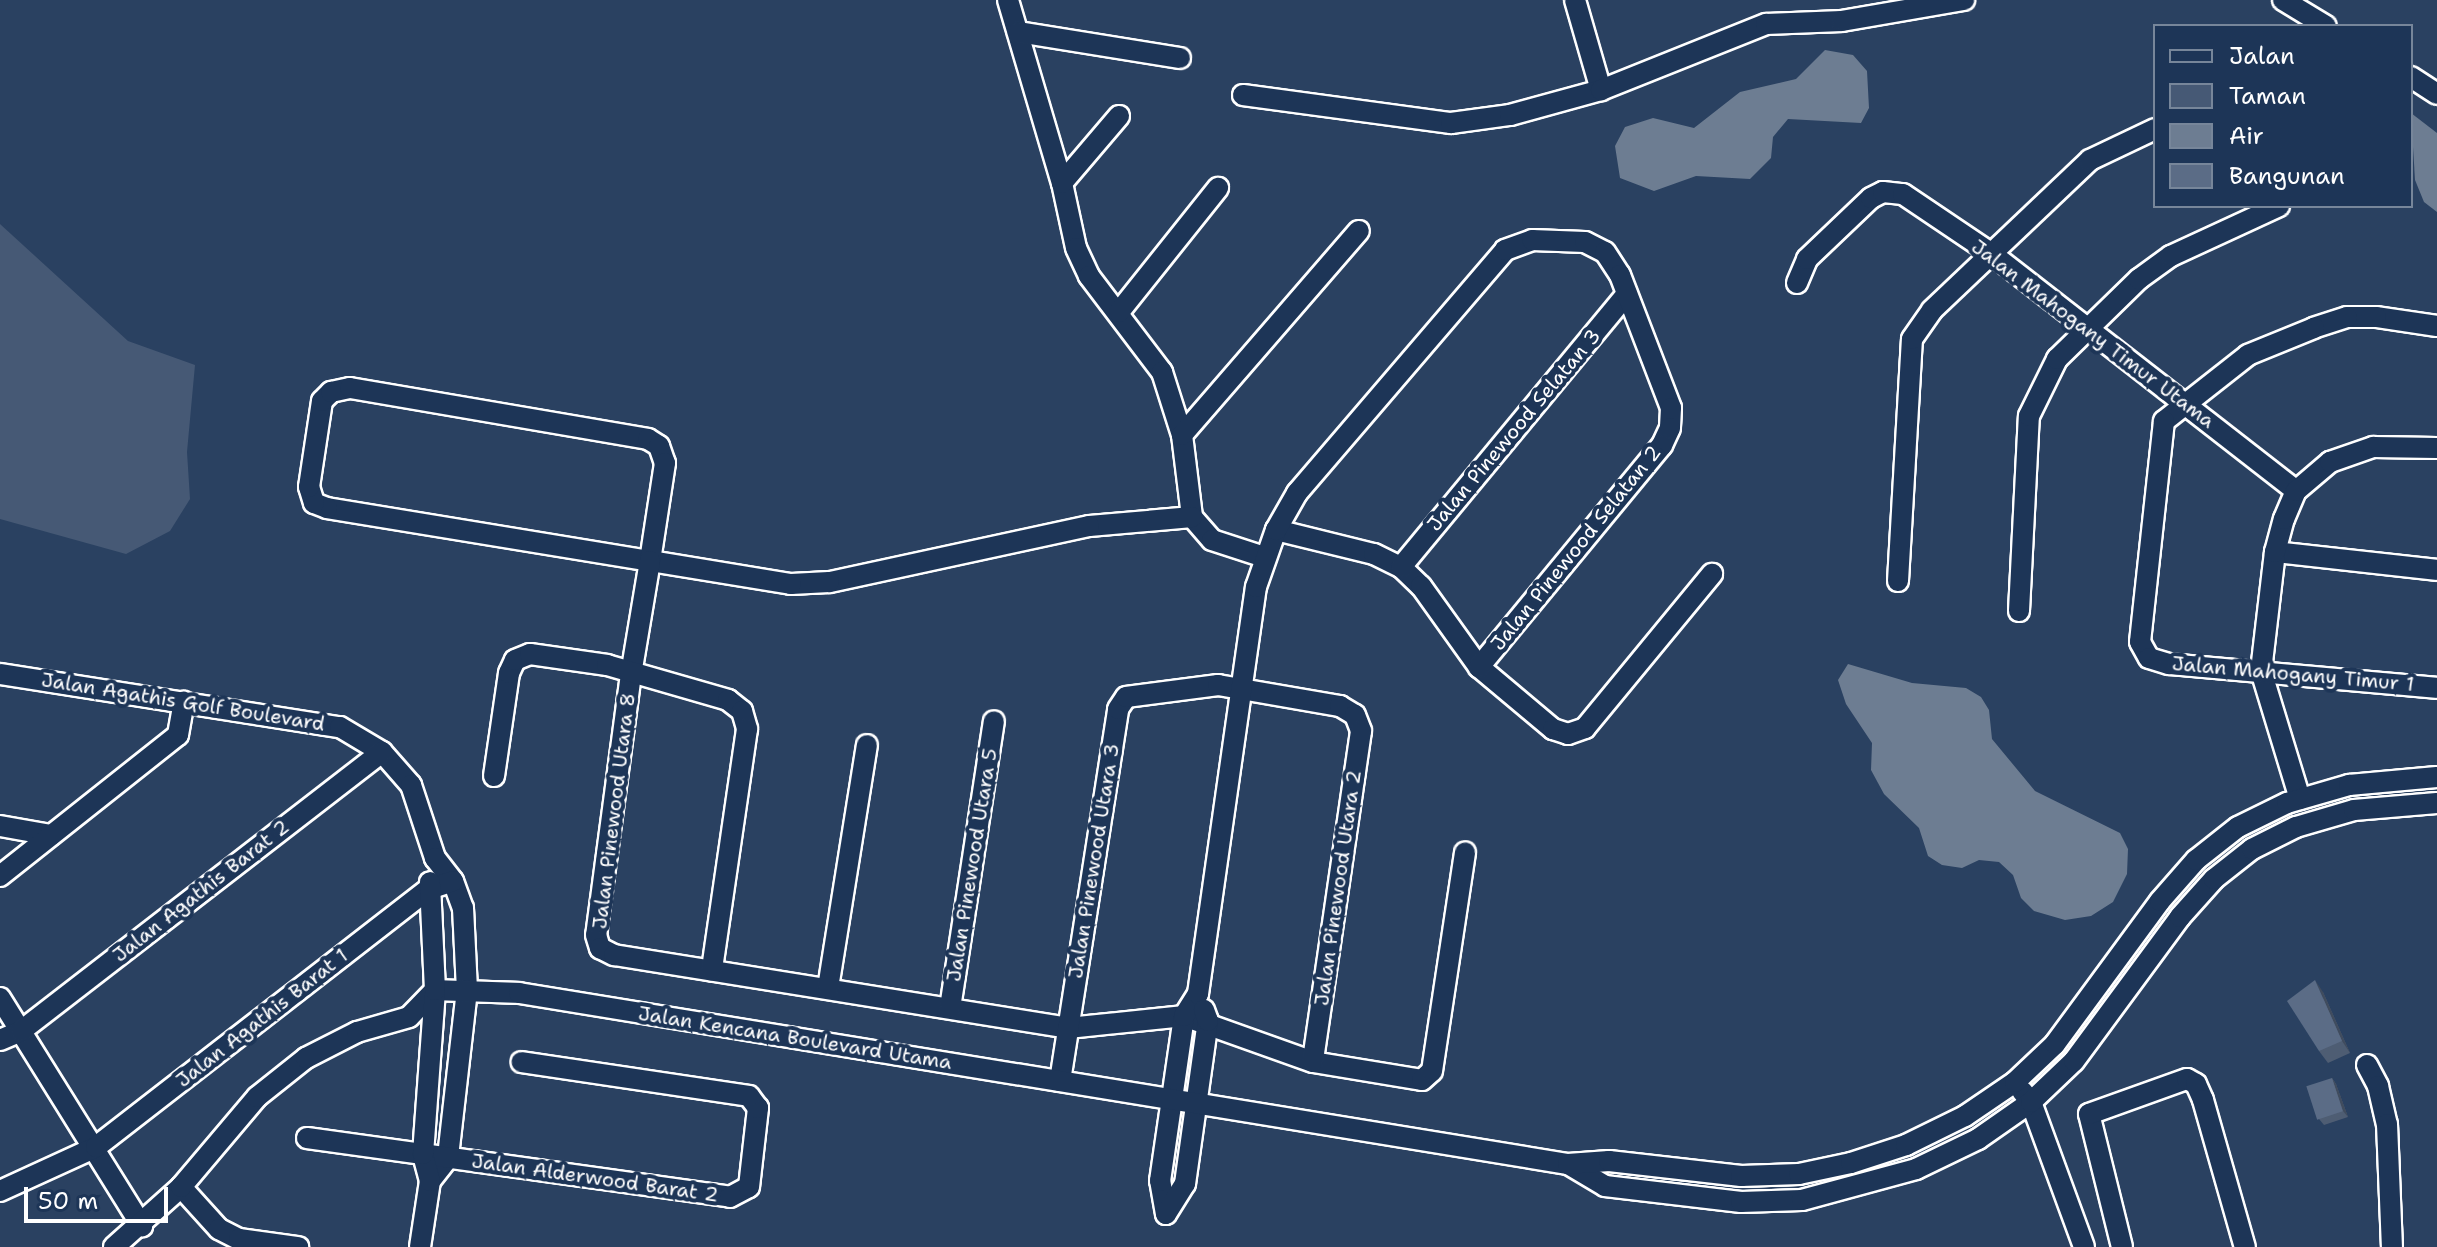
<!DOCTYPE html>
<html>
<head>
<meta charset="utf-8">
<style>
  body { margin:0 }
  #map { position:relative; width:2437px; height:1247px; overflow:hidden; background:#2a4161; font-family:"Shantell Sans",sans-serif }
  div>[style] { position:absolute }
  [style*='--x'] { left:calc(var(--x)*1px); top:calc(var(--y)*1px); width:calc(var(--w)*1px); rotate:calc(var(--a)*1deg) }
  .green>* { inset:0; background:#465975 }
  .water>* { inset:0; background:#6d7d92 }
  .roads { filter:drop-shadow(2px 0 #fff) drop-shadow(-2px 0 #fff) drop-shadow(0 2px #fff) drop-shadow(0 -2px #fff) }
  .minor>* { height:20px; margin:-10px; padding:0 10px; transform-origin:10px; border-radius:10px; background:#1d3557 }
  .wall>* { inset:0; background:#4e5d73 }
  .shaded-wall>* { inset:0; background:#404c5e }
  .building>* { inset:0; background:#5b6c86; transform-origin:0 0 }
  span { translate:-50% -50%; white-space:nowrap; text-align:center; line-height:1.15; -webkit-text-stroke:8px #1d3557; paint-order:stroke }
  .street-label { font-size:20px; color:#fff }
  .legend { position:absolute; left:2153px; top:24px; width:260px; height:184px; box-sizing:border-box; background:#1d3557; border:2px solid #77869a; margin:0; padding:10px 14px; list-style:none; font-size:24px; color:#fff }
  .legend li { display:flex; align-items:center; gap:16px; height:40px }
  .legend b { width:40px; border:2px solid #77869a }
  .scale { position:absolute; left:24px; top:1187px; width:144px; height:36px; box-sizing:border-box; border:4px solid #fff; border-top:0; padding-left:10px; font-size:24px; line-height:28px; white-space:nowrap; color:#fff; -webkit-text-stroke:6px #1d3557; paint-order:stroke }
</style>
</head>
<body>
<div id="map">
  <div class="green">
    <i style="clip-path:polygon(0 224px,128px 341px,195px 365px,187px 452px,190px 499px,170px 531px,126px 554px,0 519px)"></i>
  </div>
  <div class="water">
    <i style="clip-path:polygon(1825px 50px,1853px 55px,1867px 71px,1869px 108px,1861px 123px,1788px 119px,1773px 137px,1771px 158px,1750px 179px,1696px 176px,1654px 191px,1620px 178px,1615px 146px,1625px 127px,1653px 118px,1694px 128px,1740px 92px,1796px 79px)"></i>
    <i style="clip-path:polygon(2411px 113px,2437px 133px,2437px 212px,2424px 202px,2415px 180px)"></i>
    <i style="clip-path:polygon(1848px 664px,1912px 683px,1966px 688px,1981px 697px,1989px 710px,1992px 739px,2035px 791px,2120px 833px,2128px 849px,2127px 874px,2113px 902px,2091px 916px,2065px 920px,2034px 911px,2021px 898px,2013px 875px,1999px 862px,1979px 860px,1962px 868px,1942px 865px,1928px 856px,1919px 828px,1884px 794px,1871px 770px,1872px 743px,1846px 704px,1838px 680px)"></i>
  </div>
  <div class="roads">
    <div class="minor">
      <i style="--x:1008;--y:0;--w:191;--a:73.6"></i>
      <i style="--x:1062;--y:183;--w:66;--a:77.8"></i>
      <i style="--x:1076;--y:248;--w:31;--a:65"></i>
      <i style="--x:1089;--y:276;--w:121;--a:52.8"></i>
      <i style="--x:1162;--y:372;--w:66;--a:72.4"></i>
      <i style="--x:1182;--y:435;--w:83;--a:83"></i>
      <i style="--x:1192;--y:517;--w:30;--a:49"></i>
      <i style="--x:1212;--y:540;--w:55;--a:18.1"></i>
      <i style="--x:1575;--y:0;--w:94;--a:73.9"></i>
      <i style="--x:2283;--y:0;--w:50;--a:31.2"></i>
      <i style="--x:1018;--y:32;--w:164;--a:9.1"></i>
      <i style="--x:2411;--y:77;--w:31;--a:33"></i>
      <i style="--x:1243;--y:95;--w:210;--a:7.7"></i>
      <i style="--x:1451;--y:123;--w:60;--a:-7.7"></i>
      <i style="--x:1510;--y:115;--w:94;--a:-15.4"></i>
      <i style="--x:1601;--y:90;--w:178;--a:-21.8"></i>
      <i style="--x:1766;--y:24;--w:76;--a:-2.3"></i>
      <i style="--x:1842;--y:21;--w:124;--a:-9.8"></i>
      <i style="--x:1062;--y:183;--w:88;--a:-49.6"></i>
      <i style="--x:1797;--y:283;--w:26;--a:-67"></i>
      <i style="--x:1807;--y:259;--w:88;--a:-43.6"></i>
      <i style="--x:1871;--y:198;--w:13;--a:-27"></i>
      <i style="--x:1883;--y:192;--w:20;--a:6"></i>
      <i style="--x:1903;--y:194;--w:107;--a:34"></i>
      <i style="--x:1992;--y:254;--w:385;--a:37.9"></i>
      <i style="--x:1119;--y:312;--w:159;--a:-51.4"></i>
      <i style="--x:2437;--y:326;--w:62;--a:-171.6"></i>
      <i style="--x:2376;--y:317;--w:29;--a:180"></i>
      <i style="--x:2347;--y:317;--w:35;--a:162"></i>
      <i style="--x:2314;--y:328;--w:71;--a:157.8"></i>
      <i style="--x:2248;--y:355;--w:107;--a:141.8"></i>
      <i style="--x:2164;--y:421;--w:222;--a:96.2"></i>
      <i style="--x:2140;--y:642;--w:18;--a:61"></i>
      <i style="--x:2149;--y:658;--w:21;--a:17"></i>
      <i style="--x:2169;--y:664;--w:269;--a:5.1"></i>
      <i style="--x:1182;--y:435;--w:270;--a:-49.1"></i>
      <i style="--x:1192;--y:517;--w:103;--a:175"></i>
      <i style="--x:1089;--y:526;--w:266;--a:167.8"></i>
      <i style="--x:829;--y:582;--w:38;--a:177"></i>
      <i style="--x:791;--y:584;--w:143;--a:-170.7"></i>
      <i style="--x:650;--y:561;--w:327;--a:-170.7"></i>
      <i style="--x:327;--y:508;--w:14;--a:-159"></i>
      <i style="--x:314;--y:503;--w:17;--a:-107"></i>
      <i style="--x:309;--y:487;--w:87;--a:-81.4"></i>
      <i style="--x:322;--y:401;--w:13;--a:-45"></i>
      <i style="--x:331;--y:392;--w:19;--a:-12"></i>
      <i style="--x:350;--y:388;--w:302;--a:9.7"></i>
      <i style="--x:648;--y:439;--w:13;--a:32"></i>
      <i style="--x:659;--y:446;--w:18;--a:71"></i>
      <i style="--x:665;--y:463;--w:99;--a:98.7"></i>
      <i style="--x:650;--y:561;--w:115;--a:99.5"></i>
      <i style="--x:631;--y:674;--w:263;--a:97.6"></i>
      <i style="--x:596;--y:935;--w:14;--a:73"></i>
      <i style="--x:600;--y:948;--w:16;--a:27"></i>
      <i style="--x:614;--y:955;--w:460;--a:9.1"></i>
      <i style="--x:1068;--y:1028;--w:117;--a:-5.9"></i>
      <i style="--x:1184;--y:1016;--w:137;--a:19.6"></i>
      <i style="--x:1313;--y:1062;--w:110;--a:9.4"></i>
      <i style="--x:1422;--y:1080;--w:13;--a:-42"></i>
      <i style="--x:1432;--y:1071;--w:221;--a:-81.4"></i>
      <i style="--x:1276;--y:530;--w:101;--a:13.8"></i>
      <i style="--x:1374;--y:554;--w:30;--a:26"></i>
      <i style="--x:1401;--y:567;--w:28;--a:44"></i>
      <i style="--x:1421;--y:586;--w:100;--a:54.4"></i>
      <i style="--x:1479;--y:667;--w:97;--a:40"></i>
      <i style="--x:1553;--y:729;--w:16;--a:18"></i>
      <i style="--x:1568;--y:734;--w:18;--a:-19"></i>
      <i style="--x:1585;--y:728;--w:200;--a:-50.5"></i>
      <i style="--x:2275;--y:552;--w:163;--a:6.3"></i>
      <i style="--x:1401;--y:567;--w:354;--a:-50.4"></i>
      <i style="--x:1898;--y:581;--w:242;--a:-86.7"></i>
      <i style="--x:1912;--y:339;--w:35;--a:-55"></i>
      <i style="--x:1932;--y:310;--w:218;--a:-43.5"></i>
      <i style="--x:2090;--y:160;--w:72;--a:-25.5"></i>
      <i style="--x:2019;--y:611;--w:195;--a:-87.1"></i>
      <i style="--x:2029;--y:416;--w:64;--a:-63.8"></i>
      <i style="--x:2057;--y:359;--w:115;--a:-44.3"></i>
      <i style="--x:2139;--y:279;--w:39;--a:-36"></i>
      <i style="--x:2171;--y:256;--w:119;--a:-24.8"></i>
      <i style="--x:0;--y:674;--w:344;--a:8.9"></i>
      <i style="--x:340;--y:727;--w:49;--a:30.8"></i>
      <i style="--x:382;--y:752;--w:44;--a:48.7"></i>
      <i style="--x:411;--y:785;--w:77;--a:71.8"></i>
      <i style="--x:435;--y:858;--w:29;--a:52"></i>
      <i style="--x:453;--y:881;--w:29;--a:70"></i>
      <i style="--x:463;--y:908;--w:82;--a:87.2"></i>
      <i style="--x:467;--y:990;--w:169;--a:96.5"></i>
      <i style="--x:448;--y:1158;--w:29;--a:128"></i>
      <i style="--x:494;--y:776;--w:104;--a:-81.7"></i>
      <i style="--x:509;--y:673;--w:14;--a:-65"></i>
      <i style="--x:515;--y:660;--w:16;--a:-22"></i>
      <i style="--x:530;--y:654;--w:78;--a:8.1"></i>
      <i style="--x:607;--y:665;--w:126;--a:16.1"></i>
      <i style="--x:728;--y:700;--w:18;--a:38"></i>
      <i style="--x:742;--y:711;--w:19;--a:74"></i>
      <i style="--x:747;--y:729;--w:244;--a:98.3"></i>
      <i style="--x:2300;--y:799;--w:134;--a:-106.9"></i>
      <i style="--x:2261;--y:671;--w:120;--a:-83.3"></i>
      <i style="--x:2275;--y:552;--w:34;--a:-75"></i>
      <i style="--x:2284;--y:519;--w:30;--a:-67"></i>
      <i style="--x:2296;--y:491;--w:45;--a:-40.5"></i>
      <i style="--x:2330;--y:462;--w:46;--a:-19.2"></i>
      <i style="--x:2373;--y:447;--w:64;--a:0.9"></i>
      <i style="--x:0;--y:826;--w:52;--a:10"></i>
      <i style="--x:0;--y:876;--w:227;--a:-38.4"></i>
      <i style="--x:178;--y:735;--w:34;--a:-80"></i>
      <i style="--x:828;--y:988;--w:246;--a:-80.9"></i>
      <i style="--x:0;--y:998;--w:269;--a:58.1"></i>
      <i style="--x:950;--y:1008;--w:290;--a:-81.3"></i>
      <i style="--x:0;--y:1040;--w:23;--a:-23"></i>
      <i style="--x:21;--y:1031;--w:456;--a:-37.7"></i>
      <i style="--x:2367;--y:1065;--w:24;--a:62"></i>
      <i style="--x:2378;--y:1086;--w:39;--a:77"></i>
      <i style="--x:2387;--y:1124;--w:123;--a:87.7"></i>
      <i style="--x:1060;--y:1081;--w:376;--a:-81.1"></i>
      <i style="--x:1118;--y:709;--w:14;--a:-56"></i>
      <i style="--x:1126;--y:697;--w:93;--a:-7.4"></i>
      <i style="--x:1218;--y:685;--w:124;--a:9.8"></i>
      <i style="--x:1340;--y:706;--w:17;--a:31"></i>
      <i style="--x:1355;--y:715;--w:17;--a:69"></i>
      <i style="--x:1361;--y:731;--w:334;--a:98.3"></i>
      <i style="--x:2022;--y:1091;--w:14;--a:51"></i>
      <i style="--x:2031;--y:1102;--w:154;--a:69.9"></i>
      <i style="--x:307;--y:1138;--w:427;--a:7.9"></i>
      <i style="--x:730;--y:1197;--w:21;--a:-28"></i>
      <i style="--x:749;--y:1187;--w:80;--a:-83.5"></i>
      <i style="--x:758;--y:1108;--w:15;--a:-127"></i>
      <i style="--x:749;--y:1096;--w:230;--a:-171.5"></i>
      <i style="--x:1568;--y:1164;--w:43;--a:30.7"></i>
      <i style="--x:1605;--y:1186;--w:137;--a:6.7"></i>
      <i style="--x:1741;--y:1202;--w:61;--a:-1.9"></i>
      <i style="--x:1802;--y:1200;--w:118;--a:-15.2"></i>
      <i style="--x:1916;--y:1169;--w:69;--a:-25.8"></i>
      <i style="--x:1978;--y:1139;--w:65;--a:-34.9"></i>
      <i style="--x:2031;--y:1102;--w:59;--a:-43.6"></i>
      <i style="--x:2074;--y:1061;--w:179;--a:-53.6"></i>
      <i style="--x:2180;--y:917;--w:51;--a:-48.2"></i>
      <i style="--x:2214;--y:879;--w:48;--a:-38.3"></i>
      <i style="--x:2252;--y:849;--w:49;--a:-26.6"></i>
      <i style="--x:2296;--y:827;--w:60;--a:-16.3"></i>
      <i style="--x:2354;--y:810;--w:83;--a:-4.8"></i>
      <i style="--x:181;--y:1187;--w:57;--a:47.9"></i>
      <i style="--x:219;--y:1229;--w:22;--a:27"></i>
      <i style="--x:239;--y:1239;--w:60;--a:7.7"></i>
      <i style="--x:0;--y:1191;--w:106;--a:-24.6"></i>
      <i style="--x:96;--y:1147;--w:421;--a:-37.8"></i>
      <i style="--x:429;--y:889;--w:25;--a:-18"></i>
      <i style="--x:1166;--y:1214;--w:34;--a:-100"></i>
      <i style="--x:1160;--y:1181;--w:167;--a:-81.7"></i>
      <i style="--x:1184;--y:1016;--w:26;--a:-58"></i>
      <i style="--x:1198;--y:994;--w:411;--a:-81.9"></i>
      <i style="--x:1256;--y:587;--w:60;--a:-70.7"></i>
      <i style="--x:1276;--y:530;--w:43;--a:-60.4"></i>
      <i style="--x:1297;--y:493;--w:320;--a:-49.4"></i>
      <i style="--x:1505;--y:250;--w:29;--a:-20"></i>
      <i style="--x:1532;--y:240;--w:53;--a:2.2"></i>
      <i style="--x:1585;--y:242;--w:22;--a:27"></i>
      <i style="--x:1605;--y:252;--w:27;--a:57"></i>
      <i style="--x:1620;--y:275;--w:142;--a:69"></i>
      <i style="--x:1671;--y:408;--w:20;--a:93"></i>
      <i style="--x:1670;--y:428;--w:19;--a:115"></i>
      <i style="--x:1662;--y:445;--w:288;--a:129.5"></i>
      <i style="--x:1166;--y:1214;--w:36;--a:-58"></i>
      <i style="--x:1185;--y:1184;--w:165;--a:-82"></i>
      <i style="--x:1208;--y:1021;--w:12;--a:-110"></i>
      <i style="--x:114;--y:1247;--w:90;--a:-41.8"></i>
      <i style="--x:181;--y:1187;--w:118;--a:-49.8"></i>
      <i style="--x:257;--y:1097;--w:63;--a:-38.5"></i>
      <i style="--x:306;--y:1058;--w:57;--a:-27"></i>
      <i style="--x:357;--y:1032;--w:54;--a:-16.1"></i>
      <i style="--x:409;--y:1017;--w:37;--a:-46"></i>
      <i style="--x:435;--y:990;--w:84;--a:2"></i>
      <i style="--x:519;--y:993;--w:1063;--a:9.26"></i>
      <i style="--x:1568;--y:1164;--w:41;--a:-4.2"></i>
      <i style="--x:1609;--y:1161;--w:133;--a:6.5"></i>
      <i style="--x:1741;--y:1176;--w:58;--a:-2"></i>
      <i style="--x:1799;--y:1174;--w:53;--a:-11.9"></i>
      <i style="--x:1851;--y:1163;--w:58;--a:-18.1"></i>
      <i style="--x:1906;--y:1145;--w:66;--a:-26.2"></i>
      <i style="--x:1965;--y:1116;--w:60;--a:-34.2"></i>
      <i style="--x:2015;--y:1082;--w:55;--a:-43.5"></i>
      <i style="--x:2055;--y:1044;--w:177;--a:-53.7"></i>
      <i style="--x:2160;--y:901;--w:55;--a:-48.7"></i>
      <i style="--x:2196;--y:860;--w:53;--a:-38.2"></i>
      <i style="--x:2238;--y:827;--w:55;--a:-26.1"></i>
      <i style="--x:2287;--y:803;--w:65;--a:-16.2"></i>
      <i style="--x:2349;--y:785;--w:88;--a:-5.2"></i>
      <i style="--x:420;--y:1247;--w:67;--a:-81.4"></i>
      <i style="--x:430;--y:1181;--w:28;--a:-105"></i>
      <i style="--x:423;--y:1154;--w:164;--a:-85.8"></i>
      <i style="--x:435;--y:990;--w:108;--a:-92.7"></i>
      <i style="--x:2122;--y:1247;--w:137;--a:-103.9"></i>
      <i style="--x:2089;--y:1114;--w:104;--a:-19.7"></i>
      <i style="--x:2187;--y:1079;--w:10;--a:29"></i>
      <i style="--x:2196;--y:1084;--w:17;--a:66"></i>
      <i style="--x:2203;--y:1100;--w:153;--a:74.1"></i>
    </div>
  </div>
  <div class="wall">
    <i style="clip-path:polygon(2323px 992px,2350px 1053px,2328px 1063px,2319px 1051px)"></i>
    <i style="clip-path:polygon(2332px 1078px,2336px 1084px,2348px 1117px,2324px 1125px,2319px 1119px)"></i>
  </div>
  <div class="shaded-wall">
    <i style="clip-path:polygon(2315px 980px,2323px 992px,2350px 1053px,2342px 1041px)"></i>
    <i style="clip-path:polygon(2332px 1078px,2336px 1084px,2348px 1117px,2343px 1111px)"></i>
  </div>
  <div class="building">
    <i style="clip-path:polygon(2315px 980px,2342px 1041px,2319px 1051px,2287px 1001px)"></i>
    <i style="left:2332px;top:1078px;width:35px;height:27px;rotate:72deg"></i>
  </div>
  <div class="street-label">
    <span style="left:2093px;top:334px;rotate:37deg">Jalan Mahogany Timur Utama</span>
    <span style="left:1514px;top:430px;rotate:-50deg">Jalan Pinewood Selatan 3</span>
    <span style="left:1576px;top:548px;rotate:-51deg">Jalan Pinewood Selatan 2</span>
    <span style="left:2293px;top:674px;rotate:5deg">Jalan Mahogany Timur 1</span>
    <span style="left:183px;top:702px;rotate:9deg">Jalan Agathis Golf Boulevard</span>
    <span style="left:614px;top:811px;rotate:-83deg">Jalan Pinewood Utara 8</span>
    <span style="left:1094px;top:861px;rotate:-81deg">Jalan Pinewood Utara 3</span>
    <span style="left:972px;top:865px;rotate:-81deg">Jalan Pinewood Utara 5</span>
    <span style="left:1338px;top:888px;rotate:-82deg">Jalan Pinewood Utara 2</span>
    <span style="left:201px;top:891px;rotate:-38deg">Jalan Agathis Barat 2</span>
    <span style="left:262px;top:1018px;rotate:-38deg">Jalan Agathis Barat 1</span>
    <span style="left:795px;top:1038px;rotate:9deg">Jalan Kencana Boulevard Utama</span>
    <span style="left:595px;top:1178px;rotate:8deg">Jalan Alderwood Barat 2</span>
  </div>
  <ul class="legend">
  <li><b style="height:10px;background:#1d3557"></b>Jalan</li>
  <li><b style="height:22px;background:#465975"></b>Taman</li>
  <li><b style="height:22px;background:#6d7d92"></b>Air</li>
  <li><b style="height:22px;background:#5b6c86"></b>Bangunan</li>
  </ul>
  <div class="scale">50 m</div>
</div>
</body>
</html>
